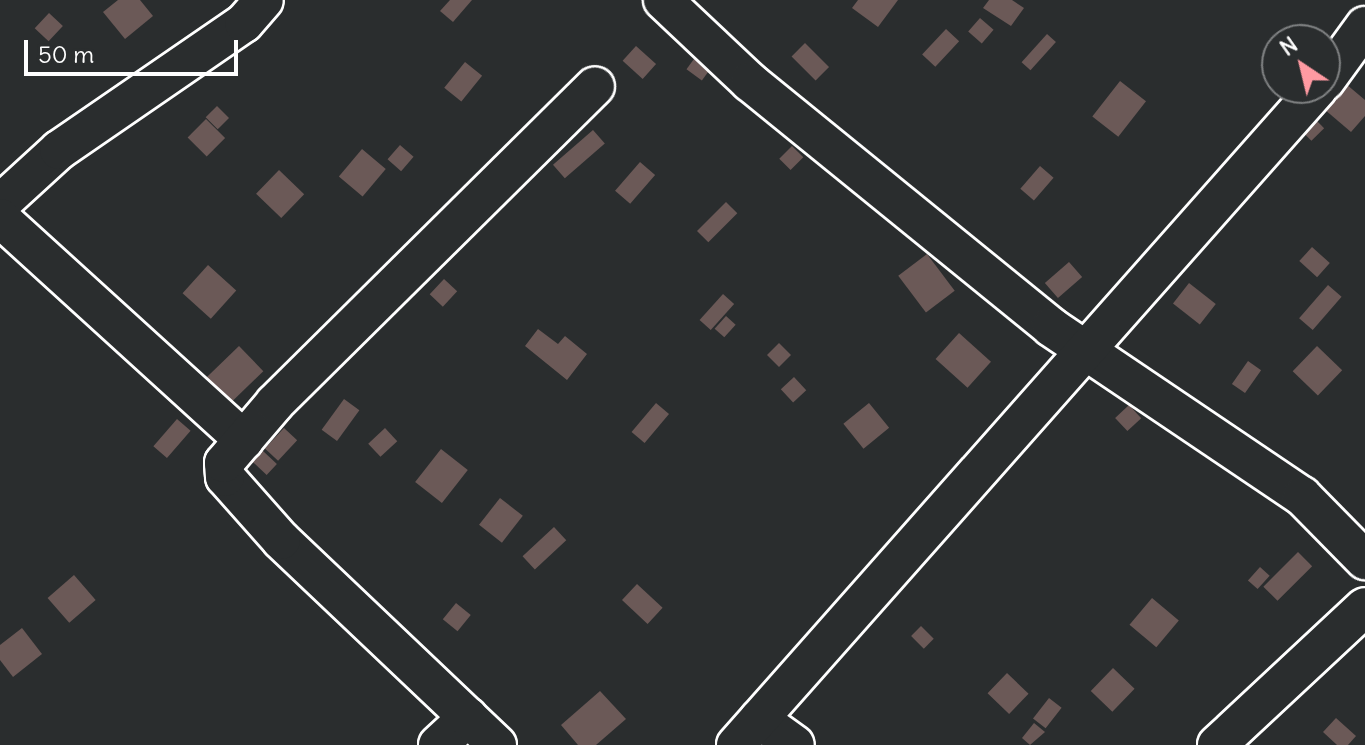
<!DOCTYPE html>
<html>
<head>
<meta charset="utf-8">
<style>
  body { margin:0 }
  #map { position:relative; width:1365px; height:745px; overflow:hidden; background:#2a2d2e; font-family:Delius,sans-serif }
  div>[style] { position:absolute }
  [style*='--x'] { left:calc(var(--x)*1px); top:calc(var(--y)*1px); width:calc(var(--w)*1px); rotate:calc(var(--a)*1deg) }
  .building>* { inset:0; background:#6b5957; transform-origin:0 0 }
  .roads { filter:drop-shadow(2px 0 #fff) drop-shadow(-2px 0 #fff) drop-shadow(0 2px #fff) drop-shadow(0 -2px #fff) }
  .minor>* { height:38px; margin:-19px; padding:0 19px; transform-origin:19px; border-radius:19px; background:#2a2d2e }
  span { translate:-50% -50%; white-space:nowrap; text-align:center; line-height:1.15; -webkit-text-stroke:6px #2a2d2e; paint-order:stroke }
  .north { position:absolute; left:1261px; top:24px; width:80px; height:80px; box-sizing:border-box; background:#2a2d2e; border:2px solid #7f8182; border-radius:50%; rotate:325deg; font-size:22px; font-weight:700; line-height:32px; text-align:center; color:#fff }
  .north::after { content:''; display:block; margin:auto; width:28px; height:36px; background:#ff9aa2; clip-path:polygon(50% 0,100% 100%,50% 72%,0 100%) }
  .scale { position:absolute; left:24px; top:40px; width:214px; height:36px; box-sizing:border-box; border:4px solid #fff; border-top:0; padding-left:10px; font-size:24px; line-height:28px; white-space:nowrap; color:#fff; -webkit-text-stroke:6px #2a2d2e; paint-order:stroke }
</style>
</head>
<body>
<div id="map">
  <div class="building">
    <i style="clip-path:polygon(118px 0,140px 0,153px 16px,125px 39px,103px 12px)"></i>
    <i style="clip-path:polygon(450px 0,472px 0,453px 22px,440px 11px)"></i>
    <i style="clip-path:polygon(858px 0,898px 0,878px 27px,852px 8px)"></i>
    <i style="clip-path:polygon(989px 0,1012px 0,1024px 8px,1011px 26px,983px 8px)"></i>
    <i style="left:49px;top:13px;width:19px;height:21px;rotate:43deg"></i>
    <i style="left:980px;top:18px;width:18px;height:18px;rotate:41deg"></i>
    <i style="left:946px;top:29px;width:18px;height:35px;rotate:43deg"></i>
    <i style="left:1047px;top:34px;width:12px;height:38px;rotate:42deg"></i>
    <i style="left:710px;top:37px;width:19px;height:40px;rotate:36deg"></i>
    <i style="left:805px;top:43px;width:34px;height:19px;rotate:45deg"></i>
    <i style="left:636px;top:46px;width:27px;height:20px;rotate:42deg"></i>
    <i style="left:465px;top:62px;width:22px;height:33px;rotate:39deg"></i>
    <i style="left:1120px;top:81px;width:33px;height:45px;rotate:38deg"></i>
    <i style="clip-path:polygon(1346px 84px,1365px 100px,1365px 116px,1351px 132px,1324px 109px)"></i>
    <i style="left:217px;top:106px;width:17px;height:16px;rotate:45deg"></i>
    <i style="left:1310px;top:114px;width:20px;height:18px;rotate:45deg"></i>
    <i style="left:206px;top:119px;width:27px;height:26px;rotate:45deg"></i>
    <i style="left:593px;top:130px;width:18px;height:53px;rotate:49deg"></i>
    <i style="left:400px;top:145px;width:18px;height:19px;rotate:41deg"></i>
    <i style="left:792px;top:146px;width:16px;height:18px;rotate:45deg"></i>
    <i style="left:362px;top:149px;width:31px;height:36px;rotate:40deg"></i>
    <i style="left:640px;top:162px;width:20px;height:38px;rotate:41deg"></i>
    <i style="left:1040px;top:166px;width:18px;height:30px;rotate:41deg"></i>
    <i style="left:279px;top:170px;width:35px;height:33px;rotate:44deg"></i>
    <i style="left:726px;top:202px;width:16px;height:41px;rotate:45deg"></i>
    <i style="left:1312px;top:247px;width:24px;height:19px;rotate:42deg"></i>
    <i style="left:927px;top:254px;width:46px;height:36px;rotate:53deg"></i>
    <i style="left:1069px;top:262px;width:20px;height:32px;rotate:49deg"></i>
    <i style="left:208px;top:265px;width:38px;height:38px;rotate:42deg"></i>
    <i style="left:444px;top:279px;width:18px;height:21px;rotate:43deg"></i>
    <i style="left:1189px;top:283px;width:34px;height:26px;rotate:38deg"></i>
    <i style="left:1328px;top:285px;width:18px;height:44px;rotate:41deg"></i>
    <i style="left:723px;top:294px;width:15px;height:35px;rotate:42deg"></i>
    <i style="left:726px;top:316px;width:13px;height:17px;rotate:42deg"></i>
    <i style="clip-path:polygon(538px 329px,558px 344px,565px 336px,587px 354px,567px 380px,525px 346px)"></i>
    <i style="left:959px;top:333px;width:43px;height:35px;rotate:42deg"></i>
    <i style="left:779px;top:343px;width:17px;height:17px;rotate:45deg"></i>
    <i style="left:239px;top:346px;width:35px;height:50px;rotate:46deg"></i>
    <i style="left:1317px;top:346px;width:35px;height:35px;rotate:44deg"></i>
    <i style="left:1248px;top:361px;width:16px;height:28px;rotate:35deg"></i>
    <i style="left:794px;top:377px;width:18px;height:18px;rotate:47deg"></i>
    <i style="left:344px;top:399px;width:19px;height:38px;rotate:36deg"></i>
    <i style="left:656px;top:403px;width:17px;height:38px;rotate:40deg"></i>
    <i style="left:869px;top:403px;width:32px;height:33px;rotate:51deg"></i>
    <i style="left:1129px;top:405px;width:18px;height:19px;rotate:47deg"></i>
    <i style="left:177px;top:419px;width:18px;height:36px;rotate:41deg"></i>
    <i style="left:284px;top:428px;width:18px;height:28px;rotate:43deg"></i>
    <i style="left:385px;top:428px;width:18px;height:23px;rotate:47deg"></i>
    <i style="left:441px;top:449px;width:34px;height:42px;rotate:38deg"></i>
    <i style="left:263px;top:451px;width:19px;height:15px;rotate:43deg"></i>
    <i style="left:500px;top:498px;width:29px;height:34px;rotate:38deg"></i>
    <i style="left:554px;top:527px;width:18px;height:43px;rotate:47deg"></i>
    <i style="left:1298px;top:552px;width:20px;height:49px;rotate:45deg"></i>
    <i style="left:1260px;top:567px;width:13px;height:18px;rotate:42deg"></i>
    <i style="left:74px;top:575px;width:33px;height:35px;rotate:49deg"></i>
    <i style="left:637px;top:584px;width:35px;height:22px;rotate:43deg"></i>
    <i style="left:1152px;top:598px;width:35px;height:35px;rotate:40deg"></i>
    <i style="left:456px;top:603px;width:19px;height:21px;rotate:39deg"></i>
    <i style="left:921px;top:626px;width:18px;height:14px;rotate:45deg"></i>
    <i style="clip-path:polygon(22px 628px,42px 654px,13px 677px,0 660px,0 645px)"></i>
    <i style="left:1113px;top:668px;width:30px;height:32px;rotate:44deg"></i>
    <i style="left:1007px;top:673px;width:30px;height:28px;rotate:44deg"></i>
    <i style="clip-path:polygon(600px 691px,626px 719px,596px 745px,578px 745px,561px 725px)"></i>
    <i style="left:1049px;top:698px;width:16px;height:26px;rotate:38deg"></i>
    <i style="clip-path:polygon(1336px 718px,1356px 736px,1348px 745px,1337px 745px,1323px 732px)"></i>
    <i style="clip-path:polygon(1034px 723px,1045px 732px,1030px 745px,1022px 738px)"></i>
  </div>
  <div class="roads">
    <div class="minor">
      <i style="--x:663;--y:0;--w:120;--a:43.3"></i>
      <i style="--x:750;--y:82;--w:388;--a:39.1"></i>
      <i style="--x:1051;--y:327;--w:303;--a:34"></i>
      <i style="--x:1302;--y:496;--w:90;--a:45.5"></i>
      <i style="--x:1325;--y:81;--w:68;--a:-54"></i>
      <i style="--x:0;--y:204;--w:80;--a:-42.5"></i>
      <i style="--x:59;--y:150;--w:224;--a:-34.5"></i>
      <i style="--x:244;--y:23;--w:30;--a:-49"></i>
      <i style="--x:0;--y:218;--w:330;--a:42.3"></i>
      <i style="--x:759;--y:719;--w:44;--a:35.8"></i>
      <i style="--x:438;--y:745;--w:41;--a:-43"></i>
      <i style="--x:497;--y:745;--w:298;--a:-136.5"></i>
      <i style="--x:281;--y:540;--w:84;--a:-131.6"></i>
      <i style="--x:225;--y:477;--w:14;--a:-94"></i>
      <i style="--x:224;--y:463;--w:79;--a:-49.6"></i>
      <i style="--x:275;--y:403;--w:450;--a:-44.7"></i>
      <i style="--x:736;--y:745;--w:878;--a:-48.46"></i>
      <i style="--x:1217;--y:745;--w:202;--a:-43"></i>
    </div>
  </div>
  <div class="north">N</div>
  <div class="scale">50 m</div>
</div>
</body>
</html>
